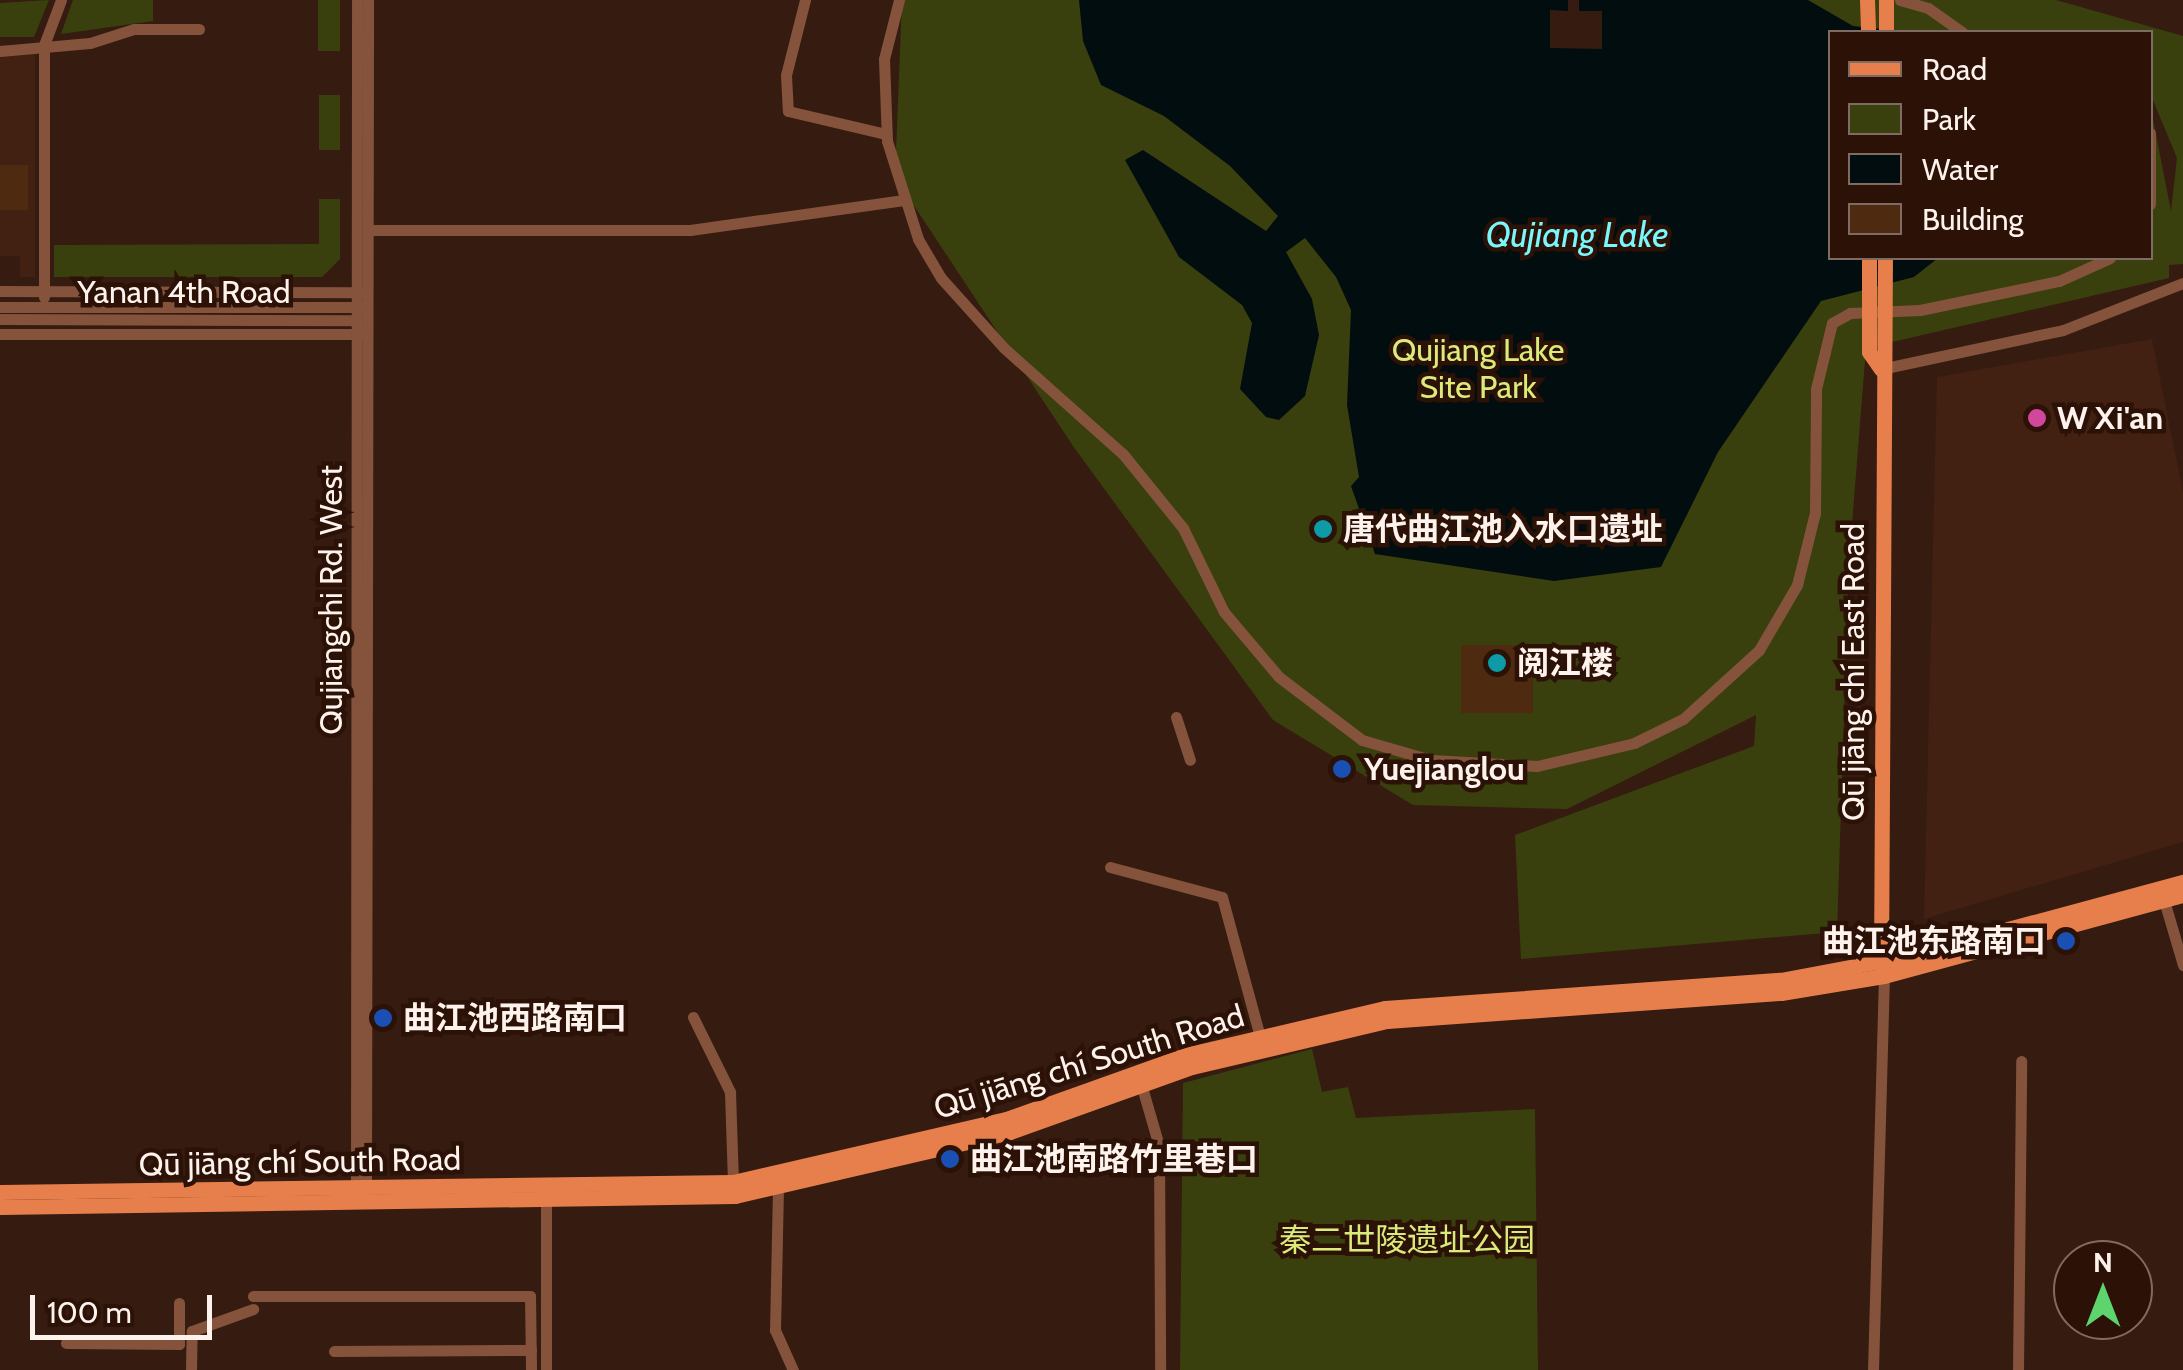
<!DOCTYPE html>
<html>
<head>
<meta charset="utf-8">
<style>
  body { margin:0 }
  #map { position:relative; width:2183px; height:1370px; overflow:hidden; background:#361b10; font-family:Cabin,"Noto Sans SC",sans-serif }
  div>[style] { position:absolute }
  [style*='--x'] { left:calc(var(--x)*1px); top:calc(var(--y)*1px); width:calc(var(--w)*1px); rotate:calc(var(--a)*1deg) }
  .built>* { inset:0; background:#422012 }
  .green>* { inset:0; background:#39400d; transform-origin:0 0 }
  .water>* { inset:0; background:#010d0e }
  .pier>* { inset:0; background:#361b10 }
  .building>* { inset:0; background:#4e2a10; transform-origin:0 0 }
  .minor>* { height:11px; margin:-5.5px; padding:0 5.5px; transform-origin:5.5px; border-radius:5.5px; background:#85533b }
  .major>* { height:15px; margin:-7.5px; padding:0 7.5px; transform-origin:7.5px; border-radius:7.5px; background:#e77f4c }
  .dots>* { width:28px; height:28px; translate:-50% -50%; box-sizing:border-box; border:5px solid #2c1107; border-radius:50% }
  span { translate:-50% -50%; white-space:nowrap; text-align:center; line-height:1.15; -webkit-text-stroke:9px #2c1107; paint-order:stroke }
  .street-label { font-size:32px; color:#fef2ed }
  .park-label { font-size:32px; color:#daeb7a }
  .poi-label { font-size:32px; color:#fef2ed; font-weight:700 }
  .left { translate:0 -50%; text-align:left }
  .right { translate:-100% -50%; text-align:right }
  .water-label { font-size:35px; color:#7af7fc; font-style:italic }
  .legend { position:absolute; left:1828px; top:30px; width:325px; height:230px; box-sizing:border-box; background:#2c1107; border:2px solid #806b63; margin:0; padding:12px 18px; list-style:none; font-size:30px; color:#fef2ed }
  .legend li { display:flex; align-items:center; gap:20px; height:50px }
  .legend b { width:50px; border:2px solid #806b63 }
  .north { position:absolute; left:2053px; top:1240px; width:100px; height:100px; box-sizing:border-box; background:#2c1107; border:2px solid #806b63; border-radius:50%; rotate:0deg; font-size:28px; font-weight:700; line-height:40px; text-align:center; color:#fef2ed }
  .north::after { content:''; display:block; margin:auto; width:35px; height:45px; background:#5dd56c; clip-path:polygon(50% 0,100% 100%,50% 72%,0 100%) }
  .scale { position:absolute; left:30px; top:1295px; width:182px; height:45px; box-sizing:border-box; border:5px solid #fef2ed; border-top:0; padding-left:12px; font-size:30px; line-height:35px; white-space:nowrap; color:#fef2ed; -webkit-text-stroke:8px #2c1107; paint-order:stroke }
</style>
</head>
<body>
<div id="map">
  <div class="built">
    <i style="clip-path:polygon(0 45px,35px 45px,35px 277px,20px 277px,20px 256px,0 256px)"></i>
    <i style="clip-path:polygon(2152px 339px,2183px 492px,2183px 842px,1924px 919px,1937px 377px)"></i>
  </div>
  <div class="green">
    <i style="clip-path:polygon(49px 0,34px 37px,0 37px,0 3px)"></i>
    <i style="clip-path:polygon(73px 0,153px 0,153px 21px,61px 34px)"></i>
    <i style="left:318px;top:0;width:22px;height:51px"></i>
    <i style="clip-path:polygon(evenodd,902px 0,2056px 0,2183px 36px,2183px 264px,2169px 265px,2169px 278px,1866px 348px,1849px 562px,1837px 932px,1521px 959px,1515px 835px,1754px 746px,1756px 715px,1567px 809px,1413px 805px,1273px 720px,1073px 446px,895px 177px,902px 0,1830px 32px,2150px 32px,2150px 93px,2177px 158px,2171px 211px,2151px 109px,2150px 258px,1830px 258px,1830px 32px)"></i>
    <i style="left:319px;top:95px;width:21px;height:55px"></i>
    <i style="clip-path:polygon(319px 199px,340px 199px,340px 259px,322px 277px,54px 277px,54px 245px,319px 244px)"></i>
    <i style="clip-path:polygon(1312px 1049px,1322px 1092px,1348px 1087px,1356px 1118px,1535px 1109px,1538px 1370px,1180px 1370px,1183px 1083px)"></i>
  </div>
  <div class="water">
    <i style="clip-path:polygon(1079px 0,1808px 0,1853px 26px,1910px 32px,1830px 32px,1830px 258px,1938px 258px,1914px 277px,1821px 301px,1718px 452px,1661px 567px,1554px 581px,1375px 554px,1351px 486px,1359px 477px,1347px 405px,1351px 310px,1336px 277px,1305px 238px,1286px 252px,1312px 299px,1319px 335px,1305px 396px,1279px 420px,1266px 417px,1240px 389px,1252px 323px,1242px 305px,1179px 257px,1125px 160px,1143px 150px,1266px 231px,1278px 216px,1230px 166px,1164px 116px,1101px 85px,1083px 41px)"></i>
  </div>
  <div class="pier">
    <i style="clip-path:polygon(1568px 0,1579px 0,1579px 11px,1602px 11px,1602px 49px,1550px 48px,1550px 10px,1568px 11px)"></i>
  </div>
  <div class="building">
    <i style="left:0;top:165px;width:28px;height:45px"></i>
    <i style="left:1533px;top:645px;width:68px;height:72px;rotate:90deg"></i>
  </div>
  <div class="minor">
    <i style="--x:805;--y:0;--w:77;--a:104.2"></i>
    <i style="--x:786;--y:75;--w:36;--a:87"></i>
    <i style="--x:788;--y:111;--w:101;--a:13.2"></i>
    <i style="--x:899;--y:0;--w:61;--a:104.3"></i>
    <i style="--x:884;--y:59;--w:82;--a:87.9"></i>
    <i style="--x:887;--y:141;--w:103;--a:72.4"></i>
    <i style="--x:918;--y:239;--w:45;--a:59.5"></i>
    <i style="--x:941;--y:278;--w:94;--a:48"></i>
    <i style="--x:1004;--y:348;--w:159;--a:41.7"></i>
    <i style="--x:1123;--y:454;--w:95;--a:51"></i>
    <i style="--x:1183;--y:528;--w:93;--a:64"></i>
    <i style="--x:1224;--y:612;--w:85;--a:49.8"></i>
    <i style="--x:1279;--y:677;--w:104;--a:37.2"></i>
    <i style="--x:1362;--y:740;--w:72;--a:16.2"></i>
    <i style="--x:1431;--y:760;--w:106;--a:3.2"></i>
    <i style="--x:1537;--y:766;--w:100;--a:-13.3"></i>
    <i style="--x:1634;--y:743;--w:55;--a:-26.1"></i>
    <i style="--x:1683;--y:719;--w:103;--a:-42.2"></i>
    <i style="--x:1759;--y:650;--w:75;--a:-59.7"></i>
    <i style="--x:1797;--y:585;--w:74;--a:-76"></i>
    <i style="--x:1815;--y:513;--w:124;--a:-89.5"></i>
    <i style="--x:1816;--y:389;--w:68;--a:-76.4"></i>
    <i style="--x:1832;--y:323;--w:21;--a:-29"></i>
    <i style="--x:1850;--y:313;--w:70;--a:-2.5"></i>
    <i style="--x:1920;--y:310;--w:142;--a:-11.8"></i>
    <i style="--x:2059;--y:281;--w:56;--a:-24.3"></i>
    <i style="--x:1900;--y:0;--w:29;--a:16"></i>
    <i style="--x:1928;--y:8;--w:42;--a:35.2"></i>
    <i style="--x:0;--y:51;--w:90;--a:-5.1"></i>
    <i style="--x:90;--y:43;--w:46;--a:-17.7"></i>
    <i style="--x:134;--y:29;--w:65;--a:0"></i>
    <i style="--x:2150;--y:133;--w:71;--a:90"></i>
    <i style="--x:368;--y:230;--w:322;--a:0"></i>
    <i style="--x:690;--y:230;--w:216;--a:-8"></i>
    <i style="--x:0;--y:291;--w:364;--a:0.2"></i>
    <i style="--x:44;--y:297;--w:252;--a:-90"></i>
    <i style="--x:44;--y:45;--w:48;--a:-69.3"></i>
    <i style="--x:0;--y:307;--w:364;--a:0"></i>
    <i style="--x:0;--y:319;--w:361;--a:0.2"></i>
    <i style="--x:0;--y:334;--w:364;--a:0"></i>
    <i style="--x:1881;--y:369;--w:186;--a:-12.1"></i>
    <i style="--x:2063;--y:330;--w:129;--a:-21.4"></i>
    <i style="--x:1176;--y:717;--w:45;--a:72"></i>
    <i style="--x:1110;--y:867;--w:116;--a:15"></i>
    <i style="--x:1222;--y:897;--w:145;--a:74.8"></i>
    <i style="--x:2163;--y:897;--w:71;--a:73.6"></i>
    <i style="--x:693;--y:1017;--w:84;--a:63.7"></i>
    <i style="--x:730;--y:1092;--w:90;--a:88.1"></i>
    <i style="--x:1139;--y:1077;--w:72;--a:73.8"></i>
    <i style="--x:1159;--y:1146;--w:224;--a:89.7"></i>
    <i style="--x:778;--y:1188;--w:142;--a:91.2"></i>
    <i style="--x:775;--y:1330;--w:44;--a:65.8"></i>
    <i style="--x:356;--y:1191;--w:1191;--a:-89.95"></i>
    <i style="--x:366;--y:1191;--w:1191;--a:-89.9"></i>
    <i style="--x:253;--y:1296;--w:277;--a:0"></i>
    <i style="--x:530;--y:1296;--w:74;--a:89.2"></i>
    <i style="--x:66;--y:1343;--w:113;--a:0.5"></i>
    <i style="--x:179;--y:1344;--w:41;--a:-90"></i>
    <i style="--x:334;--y:1351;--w:197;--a:-0.3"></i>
    <i style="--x:191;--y:1370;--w:39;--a:-89"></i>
    <i style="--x:192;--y:1331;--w:65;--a:-19.8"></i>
    <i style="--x:546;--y:1370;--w:169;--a:-90"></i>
    <i style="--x:1873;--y:1370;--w:394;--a:-88.4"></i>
    <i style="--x:2018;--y:1370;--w:309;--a:-89.4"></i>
  </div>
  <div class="major">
    <i style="--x:1867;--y:0;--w:32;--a:88"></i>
    <i style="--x:1886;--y:32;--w:32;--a:-90"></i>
    <i style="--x:1869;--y:258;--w:94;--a:90"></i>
    <i style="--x:1869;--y:352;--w:21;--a:55"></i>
    <i style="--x:1881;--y:967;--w:709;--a:-89.68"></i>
    <i style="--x:0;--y:1192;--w:733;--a:-0.78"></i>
    <i style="--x:733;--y:1182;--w:280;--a:-13"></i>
    <i style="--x:1006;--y:1119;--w:194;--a:-19.6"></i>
    <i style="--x:1189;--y:1054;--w:201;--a:-13.2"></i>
    <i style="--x:1385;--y:1008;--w:396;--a:-4.1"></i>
    <i style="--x:1780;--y:980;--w:130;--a:-10.6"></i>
    <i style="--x:1908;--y:956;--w:285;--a:-15.1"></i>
    <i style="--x:0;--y:1207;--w:735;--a:-0.86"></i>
    <i style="--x:735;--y:1196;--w:282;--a:-13.1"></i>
    <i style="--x:1010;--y:1132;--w:193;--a:-19.7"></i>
    <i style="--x:1192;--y:1067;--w:200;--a:-13.3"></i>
    <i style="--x:1387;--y:1021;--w:395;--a:-4.1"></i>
    <i style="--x:1781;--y:993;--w:104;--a:-9.4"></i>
    <i style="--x:1884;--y:976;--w:310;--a:-15.2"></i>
  </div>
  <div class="dots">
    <i style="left:2037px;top:418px;background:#d1479c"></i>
    <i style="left:1323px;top:529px;background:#0f9aa8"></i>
    <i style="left:1497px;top:663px;background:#0f9aa8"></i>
    <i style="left:1342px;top:769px;background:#1a4fb4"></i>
    <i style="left:2066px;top:941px;background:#1a4fb4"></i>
    <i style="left:383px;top:1018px;background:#1a4fb4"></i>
    <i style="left:950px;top:1159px;background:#1a4fb4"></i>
  </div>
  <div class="street-label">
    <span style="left:184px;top:292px">Yanan 4th Road</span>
    <span style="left:331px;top:600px;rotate:-90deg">Qujiangchi Rd. West</span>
    <span style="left:1853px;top:672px;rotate:-90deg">Qū jiāng chí East Road</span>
    <span style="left:1089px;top:1062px;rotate:-17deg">Qū jiāng chí South Road</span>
    <span style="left:300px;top:1162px;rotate:-1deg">Qū jiāng chí South Road</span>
  </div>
  <div class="park-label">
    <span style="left:1478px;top:369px">Qujiang Lake<br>Site Park</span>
    <span style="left:1407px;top:1240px">秦二世陵遗址公园</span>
  </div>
  <div class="poi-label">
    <span class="left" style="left:2057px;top:418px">W Xi'an</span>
    <span class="left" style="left:1343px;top:529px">唐代曲江池入水口遗址</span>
    <span class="left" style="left:1517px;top:663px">阅江楼</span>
    <span class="left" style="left:1364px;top:769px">Yuejianglou</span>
    <span class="right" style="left:2046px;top:941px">曲江池东路南口</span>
    <span class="left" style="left:403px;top:1018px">曲江池西路南口</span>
    <span class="left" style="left:970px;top:1159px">曲江池南路竹里巷口</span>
  </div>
  <div class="water-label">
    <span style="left:1577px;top:235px">Qujiang Lake</span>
  </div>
  <ul class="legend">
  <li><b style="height:12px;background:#e77f4c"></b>Road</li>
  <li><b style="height:28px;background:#39400d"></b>Park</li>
  <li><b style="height:28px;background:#010d0e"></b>Water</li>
  <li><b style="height:28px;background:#4e2a10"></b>Building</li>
  </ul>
  <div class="north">N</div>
  <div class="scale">100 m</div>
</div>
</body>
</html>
